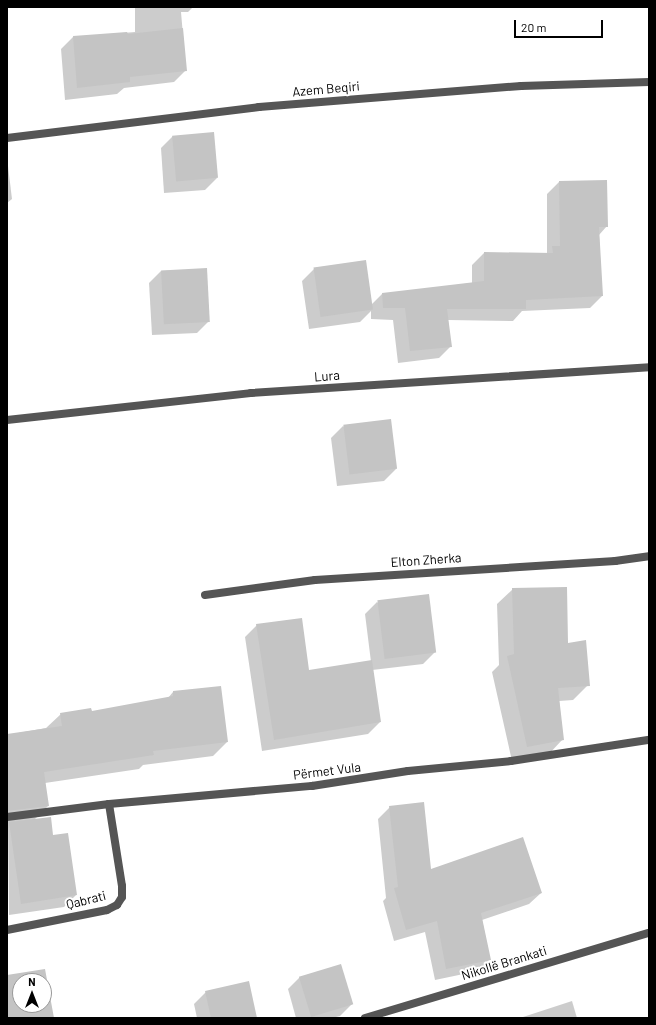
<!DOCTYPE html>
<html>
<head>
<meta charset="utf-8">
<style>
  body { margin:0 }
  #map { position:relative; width:656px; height:1025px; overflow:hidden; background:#fff; font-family:Barlow,sans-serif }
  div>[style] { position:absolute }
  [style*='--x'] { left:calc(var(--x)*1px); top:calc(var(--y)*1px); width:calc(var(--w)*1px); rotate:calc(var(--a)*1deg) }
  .shadow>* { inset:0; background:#0003 }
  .building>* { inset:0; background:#c4c4c4; transform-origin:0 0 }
  .minor>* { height:8px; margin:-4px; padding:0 4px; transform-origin:4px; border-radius:4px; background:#555 }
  span { translate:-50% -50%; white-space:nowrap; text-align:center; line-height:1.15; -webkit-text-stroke:4px #fff; paint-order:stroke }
  .street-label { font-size:13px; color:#000 }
  .frame { position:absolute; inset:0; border:8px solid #000; pointer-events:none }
  .north { position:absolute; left:12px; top:973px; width:40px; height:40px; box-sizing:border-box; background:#fff; border:1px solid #999; border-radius:50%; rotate:0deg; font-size:11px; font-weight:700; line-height:16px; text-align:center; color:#000 }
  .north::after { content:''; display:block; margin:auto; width:14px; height:18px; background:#000; clip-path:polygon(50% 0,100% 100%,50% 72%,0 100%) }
  .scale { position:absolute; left:514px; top:20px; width:89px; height:18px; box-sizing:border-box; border:2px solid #000; border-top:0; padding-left:5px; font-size:12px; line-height:14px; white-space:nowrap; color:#000; -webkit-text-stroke:3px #fff; paint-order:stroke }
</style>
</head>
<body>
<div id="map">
  <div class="shadow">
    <i style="clip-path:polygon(135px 7px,193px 7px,188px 12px,181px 12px,186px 70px,174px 82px,124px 88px,117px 94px,65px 100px,61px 49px,73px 37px,135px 32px)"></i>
    <i style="clip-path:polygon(173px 136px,217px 178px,205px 190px,164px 193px,161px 148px)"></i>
    <i style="clip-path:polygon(7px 158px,12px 199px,7px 203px)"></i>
    <i style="clip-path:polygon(559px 182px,607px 226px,599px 235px,602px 296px,590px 308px,522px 311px,513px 321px,448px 320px,451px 346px,439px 358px,398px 363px,393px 320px,371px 319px,371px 311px,360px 322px,309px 329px,302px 281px,314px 269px,371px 305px,382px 294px,472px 283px,472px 265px,484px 253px,547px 254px,547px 194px)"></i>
    <i style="clip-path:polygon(206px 269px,209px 321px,197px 333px,152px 335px,149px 283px,161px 271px)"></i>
    <i style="clip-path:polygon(343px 426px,396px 469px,384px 481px,337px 486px,331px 438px)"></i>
    <i style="clip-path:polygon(513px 589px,567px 644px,588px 685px,573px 700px,559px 701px,563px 739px,548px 755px,512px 761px,492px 672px,499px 665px,497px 604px)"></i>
    <i style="clip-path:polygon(377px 602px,435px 652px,423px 664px,372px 670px,380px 722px,368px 734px,262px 751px,245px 637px,257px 625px,308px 671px,371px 662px,365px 614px)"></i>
    <i style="clip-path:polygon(173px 692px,227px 742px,213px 756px,143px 765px,139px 769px,45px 783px,48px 806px,34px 820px,76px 895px,64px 907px,9px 915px,7px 735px,46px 728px,61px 714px,91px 712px,168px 698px)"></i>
    <i style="clip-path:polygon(390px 807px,430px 871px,541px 893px,529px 904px,482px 920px,490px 959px,478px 971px,435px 980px,425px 932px,394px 941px,383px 901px,386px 898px,378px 819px)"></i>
    <i style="clip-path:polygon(300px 977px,352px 1004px,340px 1016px,332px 1018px,296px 1018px,288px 989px)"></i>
    <i style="clip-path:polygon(206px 992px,256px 1018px,197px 1018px,194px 1004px)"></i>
    <i style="clip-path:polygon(572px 1001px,577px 1018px,522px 1018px,523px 1017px)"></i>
  </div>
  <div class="building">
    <i style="clip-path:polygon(183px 28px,187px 71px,130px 77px,130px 82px,77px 88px,73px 36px,127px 32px,128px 34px)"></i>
    <i style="left:214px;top:132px;width:46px;height:42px;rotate:85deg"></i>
    <i style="clip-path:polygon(607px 180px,608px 227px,599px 227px,603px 296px,526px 300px,526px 309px,447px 309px,452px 347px,410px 351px,405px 308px,383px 308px,382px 293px,484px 281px,484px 252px,553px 253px,552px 246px,560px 246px,559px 181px)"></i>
    <i style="left:366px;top:260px;width:50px;height:53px;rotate:82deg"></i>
    <i style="left:207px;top:268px;width:54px;height:46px;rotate:87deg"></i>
    <i style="left:391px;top:419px;width:50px;height:48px;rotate:83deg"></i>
    <i style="clip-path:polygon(567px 587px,568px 643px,586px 640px,590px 686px,558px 688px,564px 740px,527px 747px,507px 656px,514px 654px,512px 588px)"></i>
    <i style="left:429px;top:594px;width:59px;height:52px;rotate:83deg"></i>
    <i style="clip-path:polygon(302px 618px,309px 670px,372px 660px,381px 722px,274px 740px,256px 624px)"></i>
    <i style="clip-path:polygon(221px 686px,228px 742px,153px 751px,154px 755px,44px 772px,49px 806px,7px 811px,7px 734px,62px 726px,60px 713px,91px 708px,92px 711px,173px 696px,173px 691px)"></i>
    <i style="clip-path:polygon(424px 802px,431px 869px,523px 837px,542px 893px,481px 913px,491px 960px,446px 969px,437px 921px,406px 930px,394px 888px,398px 887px,389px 806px)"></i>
    <i style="clip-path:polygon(51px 817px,53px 835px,68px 833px,77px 895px,21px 904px,9px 822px)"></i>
    <i style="left:341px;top:964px;width:42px;height:44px;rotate:73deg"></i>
    <i style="clip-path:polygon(evenodd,45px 969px,54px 1018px,7px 1018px,7px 975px,45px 969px,20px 981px,44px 981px,44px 1005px,20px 1005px,20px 981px)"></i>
    <i style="clip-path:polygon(249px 981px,257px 1018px,211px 1018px,205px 991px)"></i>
  </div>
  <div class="minor">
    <i style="--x:7;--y:138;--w:254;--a:-7"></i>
    <i style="--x:259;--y:107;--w:263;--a:-4.6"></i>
    <i style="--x:521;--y:86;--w:128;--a:-1.8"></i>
    <i style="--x:7;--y:420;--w:245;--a:-6.3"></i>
    <i style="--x:251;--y:393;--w:399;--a:-3.7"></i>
    <i style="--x:205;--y:595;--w:111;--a:-7.8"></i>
    <i style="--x:315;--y:580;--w:301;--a:-3.6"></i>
    <i style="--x:615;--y:561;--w:34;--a:-8"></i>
    <i style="--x:7;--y:817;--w:103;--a:-7.3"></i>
    <i style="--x:109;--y:804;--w:204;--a:-5.1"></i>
    <i style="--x:312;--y:786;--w:97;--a:-8.9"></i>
    <i style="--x:408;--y:771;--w:103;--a:-5.5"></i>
    <i style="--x:511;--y:761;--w:140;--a:-8.7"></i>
    <i style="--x:7;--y:930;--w:102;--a:-11.3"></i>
    <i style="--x:107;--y:910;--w:11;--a:-27"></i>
    <i style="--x:117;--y:905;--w:9;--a:-58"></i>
    <i style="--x:122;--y:897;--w:11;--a:-90"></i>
    <i style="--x:122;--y:886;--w:83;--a:-99"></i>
    <i style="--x:365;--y:1018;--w:296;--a:-16.7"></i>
  </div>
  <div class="street-label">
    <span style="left:326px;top:89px;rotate:-5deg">Azem Beqiri</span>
    <span style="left:327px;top:376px;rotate:-4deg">Lura</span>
    <span style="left:426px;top:560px;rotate:-4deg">Elton Zherka</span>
    <span style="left:327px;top:771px;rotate:-7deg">Përmet Vula</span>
    <span style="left:86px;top:900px;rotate:-14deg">Qabrati</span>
    <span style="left:504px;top:963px;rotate:-17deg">Nikollë Brankati</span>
  </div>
  <div class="frame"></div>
  <div class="north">N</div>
  <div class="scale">20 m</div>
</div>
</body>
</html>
